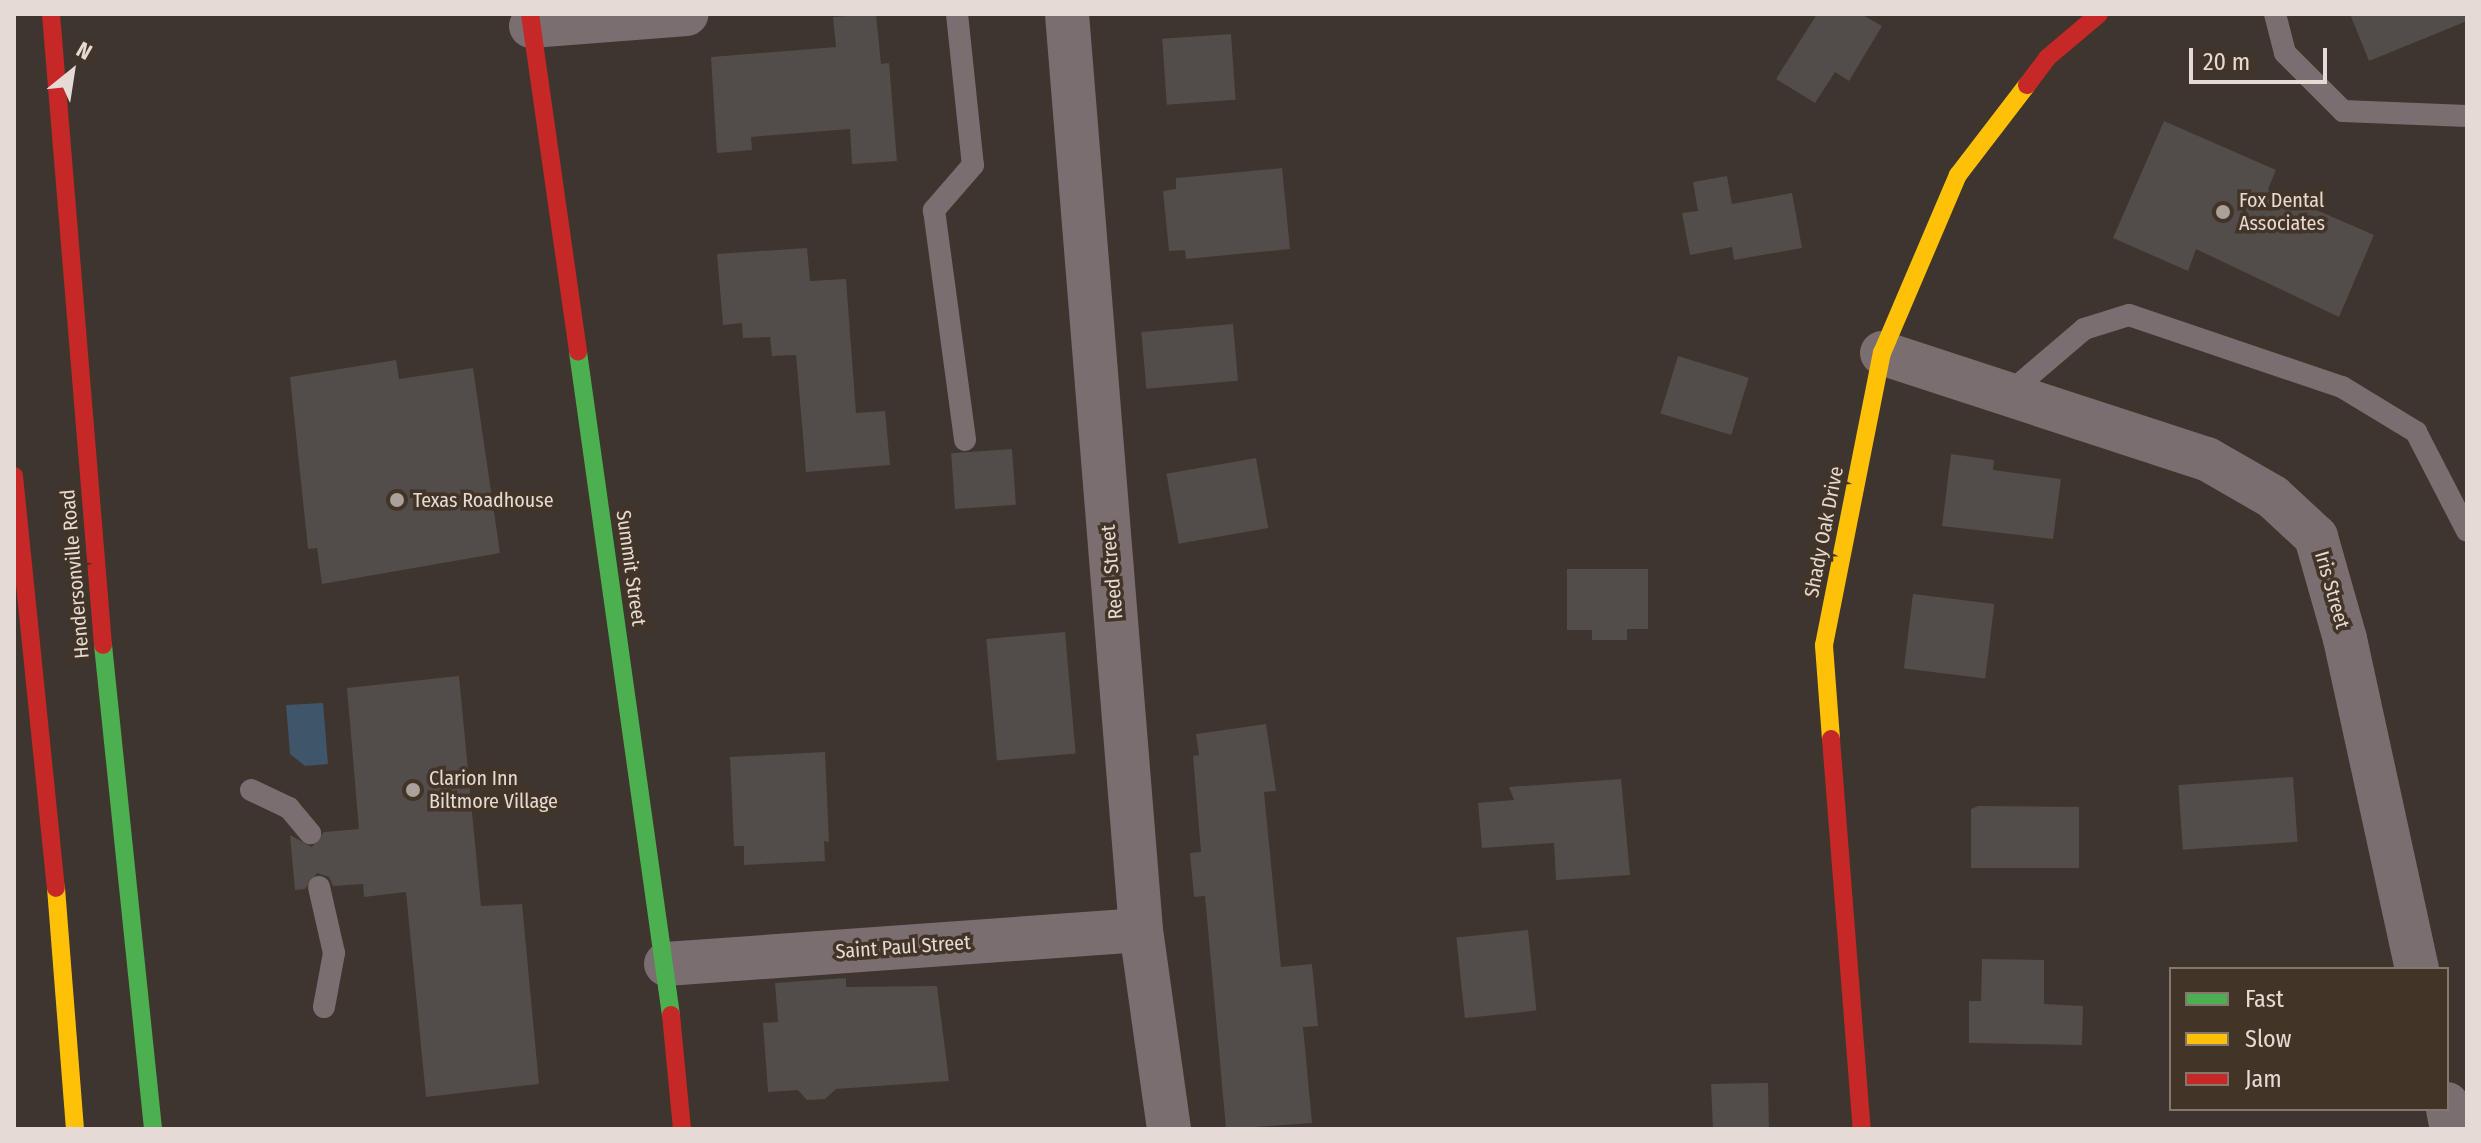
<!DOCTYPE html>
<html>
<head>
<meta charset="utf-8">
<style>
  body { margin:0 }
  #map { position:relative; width:2481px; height:1143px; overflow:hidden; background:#3d352e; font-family:"Fira Sans Condensed",sans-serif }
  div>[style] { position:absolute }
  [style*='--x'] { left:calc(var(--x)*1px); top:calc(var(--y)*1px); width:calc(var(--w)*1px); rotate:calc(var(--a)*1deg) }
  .water>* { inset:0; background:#3f5569 }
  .building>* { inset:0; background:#524c4a; transform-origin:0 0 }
  .lane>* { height:22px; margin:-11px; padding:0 11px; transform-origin:11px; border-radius:11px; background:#7a6e70 }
  .street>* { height:44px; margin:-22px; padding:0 22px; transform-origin:22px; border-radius:22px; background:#7a6e70 }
  .fast>* { height:18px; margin:-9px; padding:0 9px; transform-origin:9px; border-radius:9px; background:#4caf50 }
  .slow>* { height:18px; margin:-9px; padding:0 9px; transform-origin:9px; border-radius:9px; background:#ffc107 }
  .jam>* { height:18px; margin:-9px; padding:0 9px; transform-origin:9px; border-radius:9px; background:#c62828 }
  .dots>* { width:22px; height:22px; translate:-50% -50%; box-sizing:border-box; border:4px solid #433428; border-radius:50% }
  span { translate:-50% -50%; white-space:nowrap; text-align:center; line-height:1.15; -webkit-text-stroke:7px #433428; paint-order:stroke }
  .poi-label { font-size:20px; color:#e5dbd4 }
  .left { translate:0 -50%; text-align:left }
  .street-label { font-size:20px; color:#e5dbd4 }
  .frame { position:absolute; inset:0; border:16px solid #e5dbd4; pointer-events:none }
  .legend { position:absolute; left:2169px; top:967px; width:280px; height:144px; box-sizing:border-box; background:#433428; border:2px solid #84776d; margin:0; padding:10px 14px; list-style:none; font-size:24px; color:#e5dbd4 }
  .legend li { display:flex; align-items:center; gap:16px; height:40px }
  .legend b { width:40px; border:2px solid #84776d }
  .north { position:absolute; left:32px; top:32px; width:80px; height:80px; -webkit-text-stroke:6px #433428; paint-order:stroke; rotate:30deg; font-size:22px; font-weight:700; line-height:32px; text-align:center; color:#e5dbd4 }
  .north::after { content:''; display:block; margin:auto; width:28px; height:36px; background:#e5dbd4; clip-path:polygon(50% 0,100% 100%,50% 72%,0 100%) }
  .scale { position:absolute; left:2189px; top:48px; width:138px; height:36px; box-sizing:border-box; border:4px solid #e5dbd4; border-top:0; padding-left:10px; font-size:24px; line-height:28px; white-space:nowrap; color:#e5dbd4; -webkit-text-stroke:6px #433428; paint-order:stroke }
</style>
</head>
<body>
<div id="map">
  <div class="water">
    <i style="clip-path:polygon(323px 703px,328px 764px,305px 766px,290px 754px,286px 705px)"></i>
  </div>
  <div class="building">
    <i style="clip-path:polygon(876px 14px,881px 64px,889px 63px,897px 161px,852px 164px,850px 129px,751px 137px,752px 150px,717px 153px,711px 57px,836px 47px,833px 17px)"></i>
    <i style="clip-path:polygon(1817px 14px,1861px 14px,1882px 26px,1849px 81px,1835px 72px,1815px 103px,1776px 79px)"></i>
    <i style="clip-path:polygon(2350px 14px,2467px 14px,2467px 21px,2369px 61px)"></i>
    <i style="left:1231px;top:34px;width:66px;height:69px;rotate:86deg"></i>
    <i style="clip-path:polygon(2164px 121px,2276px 170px,2268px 189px,2374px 235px,2339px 317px,2196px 249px,2188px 271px,2113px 238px)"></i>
    <i style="clip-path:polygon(1282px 168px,1290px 249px,1186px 259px,1185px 250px,1169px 251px,1163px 191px,1176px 189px,1176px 178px)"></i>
    <i style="clip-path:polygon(1727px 176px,1732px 204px,1792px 193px,1802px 248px,1734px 260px,1732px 247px,1690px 255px,1682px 213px,1698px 211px,1693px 182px)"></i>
    <i style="clip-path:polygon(807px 248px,810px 281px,846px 279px,856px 413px,885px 411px,890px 465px,806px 472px,796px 355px,772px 356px,770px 337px,743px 338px,742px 323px,723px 325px,717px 254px)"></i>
    <i style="left:1233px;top:324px;width:57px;height:92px;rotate:85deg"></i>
    <i style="left:1678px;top:356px;width:74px;height:60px;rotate:17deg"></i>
    <i style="clip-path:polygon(396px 360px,399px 379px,473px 368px,500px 553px,322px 584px,317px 548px,308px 549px,290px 377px)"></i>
    <i style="left:1012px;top:449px;width:56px;height:61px;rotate:86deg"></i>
    <i style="clip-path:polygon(1951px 454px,1994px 460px,1993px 470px,2061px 479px,2053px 539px,1942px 526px)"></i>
    <i style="left:1256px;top:458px;width:71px;height:91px;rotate:80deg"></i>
    <i style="clip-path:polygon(1567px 569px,1648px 569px,1648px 629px,1627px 629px,1627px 640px,1592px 640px,1592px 630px,1567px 630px)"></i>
    <i style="left:1913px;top:594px;width:82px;height:75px;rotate:7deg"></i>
    <i style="left:1065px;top:632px;width:122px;height:79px;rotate:85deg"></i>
    <i style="clip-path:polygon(459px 676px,481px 906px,522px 904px,539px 1084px,426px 1097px,406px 892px,364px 897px,363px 884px,333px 886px,329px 877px,317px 873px,305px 889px,295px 890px,290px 835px,312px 847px,324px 832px,359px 829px,347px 688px)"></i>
    <i style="clip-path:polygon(1266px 724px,1276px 791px,1264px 792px,1281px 967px,1312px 964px,1318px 1026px,1303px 1027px,1312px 1123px,1226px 1129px,1205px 896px,1194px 897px,1190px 853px,1201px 852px,1193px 756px,1199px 755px,1196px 734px)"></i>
    <i style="clip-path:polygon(825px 752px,829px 842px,824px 841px,825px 861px,744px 865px,744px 846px,734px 846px,730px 757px)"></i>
    <i style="left:2293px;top:777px;width:65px;height:115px;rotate:86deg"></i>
    <i style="clip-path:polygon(1621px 779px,1630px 875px,1556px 880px,1554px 843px,1482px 848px,1478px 803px,1514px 800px,1509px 787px)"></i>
    <i style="clip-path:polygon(1978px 806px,2079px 807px,2079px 868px,1971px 868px,1971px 809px)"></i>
    <i style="left:1528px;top:930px;width:81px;height:72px;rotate:84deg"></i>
    <i style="clip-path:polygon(1982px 959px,2044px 960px,2044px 1004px,2083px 1006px,2082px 1045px,1969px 1043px,1969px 1001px,1981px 1001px)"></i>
    <i style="clip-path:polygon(846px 978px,846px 987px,937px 986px,949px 1081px,836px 1089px,825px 1099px,807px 1100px,798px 1090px,768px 1092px,763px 1023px,778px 1022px,775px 983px)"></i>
    <i style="clip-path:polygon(1762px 1083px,1768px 1083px,1769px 1129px,1713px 1129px,1711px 1084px)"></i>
  </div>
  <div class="lane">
    <i style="--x:957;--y:14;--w:152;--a:84"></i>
    <i style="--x:973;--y:165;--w:60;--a:130.9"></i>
    <i style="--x:934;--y:210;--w:232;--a:82.3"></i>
    <i style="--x:2275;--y:14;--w:40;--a:75.6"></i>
    <i style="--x:2285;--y:53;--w:82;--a:45"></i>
    <i style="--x:2343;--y:111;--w:124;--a:2.3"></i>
    <i style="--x:2008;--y:394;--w:100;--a:-40.5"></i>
    <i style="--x:2084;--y:329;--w:47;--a:-17.3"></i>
    <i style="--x:2129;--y:315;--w:225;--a:18.7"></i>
    <i style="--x:2342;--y:387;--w:87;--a:31.3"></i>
    <i style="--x:2416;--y:432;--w:111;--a:62.7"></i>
    <i style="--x:251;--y:790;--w:42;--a:25.3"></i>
    <i style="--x:289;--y:808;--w:33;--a:50"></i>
    <i style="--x:319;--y:887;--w:68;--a:77.2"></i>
    <i style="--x:334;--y:953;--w:55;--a:100.5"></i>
  </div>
  <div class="street">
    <i style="--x:1067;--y:14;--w:919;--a:85.38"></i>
    <i style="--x:1141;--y:930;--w:201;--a:82"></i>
    <i style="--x:531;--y:26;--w:156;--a:-4.4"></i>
    <i style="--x:1882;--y:353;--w:342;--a:18.1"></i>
    <i style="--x:2207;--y:459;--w:76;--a:29.9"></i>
    <i style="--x:2273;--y:497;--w:59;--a:42.9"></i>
    <i style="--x:2316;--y:537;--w:106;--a:74.1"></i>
    <i style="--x:2345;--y:639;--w:338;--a:77.7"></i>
    <i style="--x:666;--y:964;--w:476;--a:-4.1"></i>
    <i style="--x:2447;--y:1104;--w:25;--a:79"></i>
  </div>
  <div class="fast">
    <i style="--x:578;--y:352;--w:669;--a:82.02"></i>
    <i style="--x:103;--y:645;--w:487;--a:84.1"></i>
  </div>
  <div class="slow">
    <i style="--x:1831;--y:739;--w:94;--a:-94.3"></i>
    <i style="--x:1824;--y:645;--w:298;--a:-78.8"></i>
    <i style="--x:1882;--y:353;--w:194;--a:-66.9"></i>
    <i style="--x:1958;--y:175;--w:113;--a:-52.5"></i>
    <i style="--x:56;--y:888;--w:242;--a:85.5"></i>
  </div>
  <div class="jam">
    <i style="--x:51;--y:14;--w:633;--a:85.29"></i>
    <i style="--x:530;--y:14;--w:341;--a:81.9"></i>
    <i style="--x:2027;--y:85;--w:34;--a:-53"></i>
    <i style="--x:2047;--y:58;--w:68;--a:-40.2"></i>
    <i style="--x:14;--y:476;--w:414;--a:84.2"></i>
    <i style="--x:1831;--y:739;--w:391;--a:85.5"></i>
    <i style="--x:671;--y:1015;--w:115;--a:84.5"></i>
  </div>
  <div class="dots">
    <i style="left:2223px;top:212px;background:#aaa19a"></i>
    <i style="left:397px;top:500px;background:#aaa19a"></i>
    <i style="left:413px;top:790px;background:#aaa19a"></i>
  </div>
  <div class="poi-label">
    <span class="left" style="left:2239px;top:212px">Fox Dental<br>Associates</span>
    <span class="left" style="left:413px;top:500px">Texas Roadhouse</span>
    <span class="left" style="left:429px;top:790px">Clarion Inn<br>Biltmore Village</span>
  </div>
  <div class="street-label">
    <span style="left:1824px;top:532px;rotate:-79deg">Shady Oak Drive</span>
    <span style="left:631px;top:568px;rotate:82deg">Summit Street</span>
    <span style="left:1112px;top:572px;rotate:-95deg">Reed Street</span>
    <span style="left:75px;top:574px;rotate:-95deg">Hendersonville Road</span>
    <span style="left:2332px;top:590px;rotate:74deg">Iris Street</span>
    <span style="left:903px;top:947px;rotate:-4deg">Saint Paul Street</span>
  </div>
  <div class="frame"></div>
  <ul class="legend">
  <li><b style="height:10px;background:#4caf50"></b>Fast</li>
  <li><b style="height:10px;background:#ffc107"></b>Slow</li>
  <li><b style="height:10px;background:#c62828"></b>Jam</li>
  </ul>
  <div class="north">N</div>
  <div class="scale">20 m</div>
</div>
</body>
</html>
